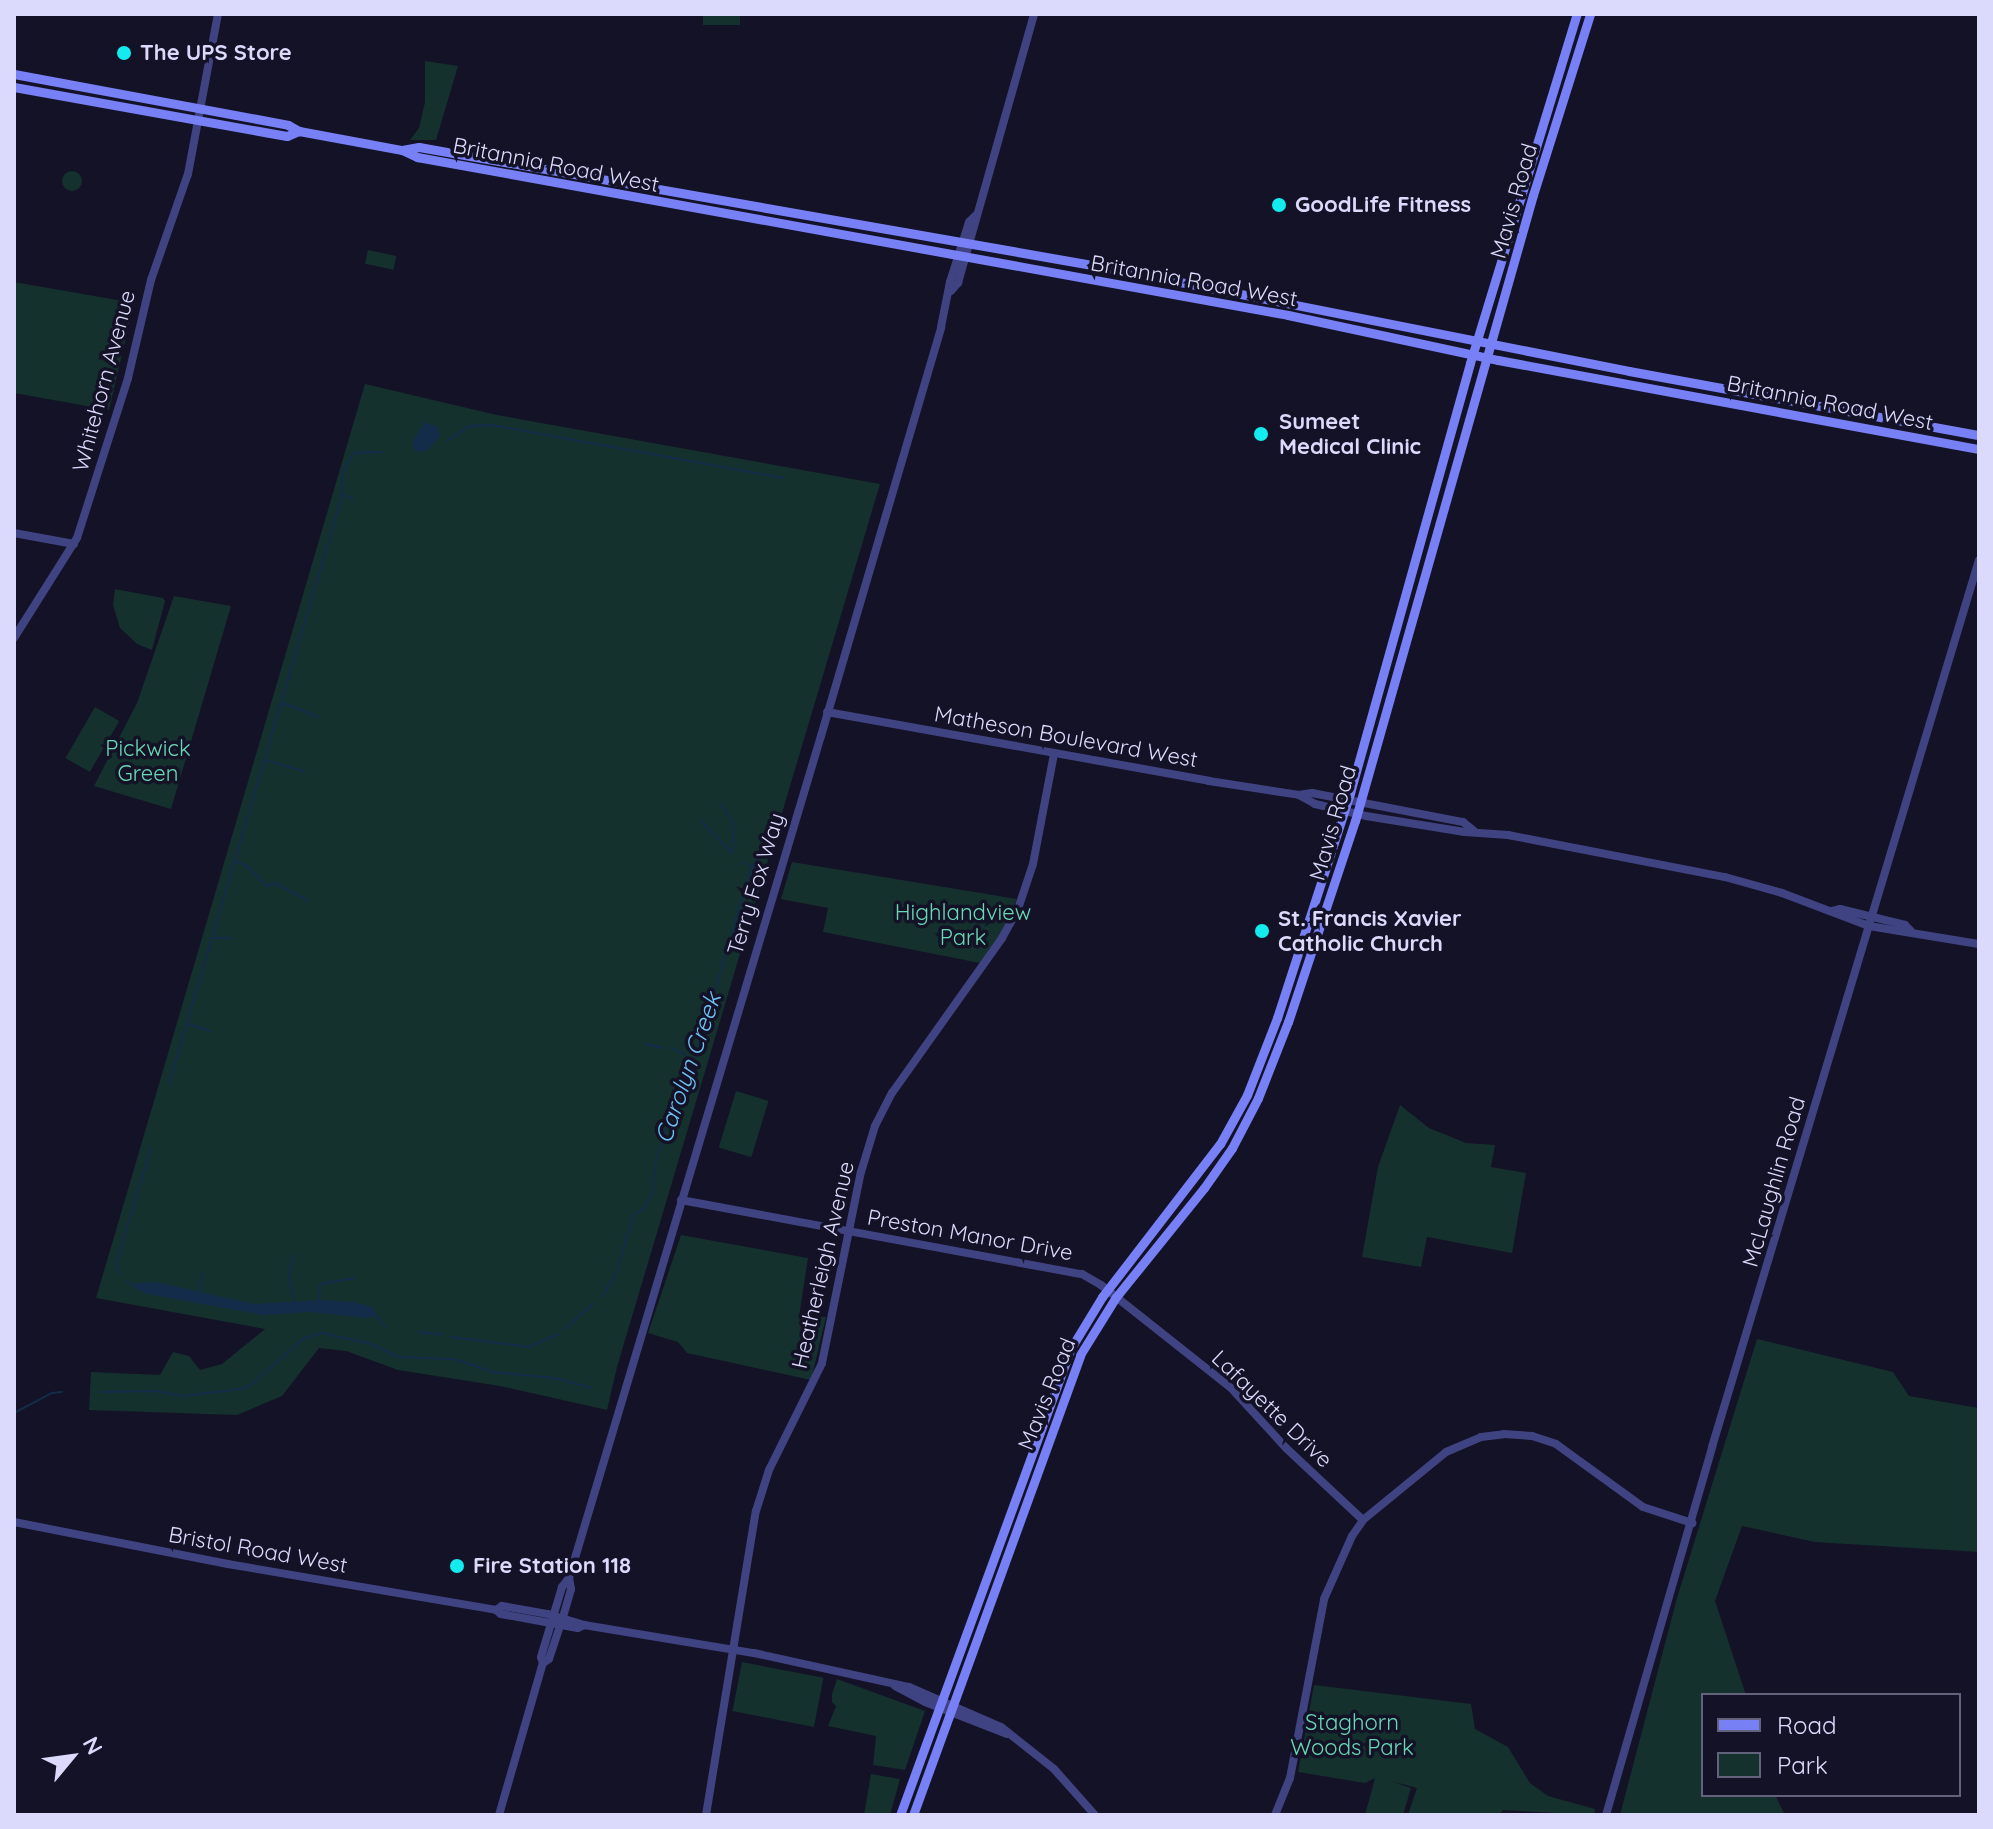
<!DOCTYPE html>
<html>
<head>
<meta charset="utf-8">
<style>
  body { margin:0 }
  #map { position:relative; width:1993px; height:1829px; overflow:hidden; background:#131227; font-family:Quicksand,sans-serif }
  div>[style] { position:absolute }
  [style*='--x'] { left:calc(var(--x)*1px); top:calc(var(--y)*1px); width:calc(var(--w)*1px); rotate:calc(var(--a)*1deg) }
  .green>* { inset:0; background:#15312d; transform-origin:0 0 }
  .round { border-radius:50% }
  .water>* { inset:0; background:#122c4a }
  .stream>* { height:2px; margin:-1px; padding:0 1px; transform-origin:1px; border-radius:1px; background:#122c4a }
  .tertiary>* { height:8px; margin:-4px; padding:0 4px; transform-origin:4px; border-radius:4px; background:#404382 }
  .secondary>* { height:9px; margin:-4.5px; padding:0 4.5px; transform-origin:4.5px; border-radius:4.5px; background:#7880f6 }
  .dots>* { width:22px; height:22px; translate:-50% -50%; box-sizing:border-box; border:4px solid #131227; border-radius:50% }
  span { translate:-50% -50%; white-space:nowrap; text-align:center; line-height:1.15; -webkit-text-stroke:7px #131227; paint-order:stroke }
  .poi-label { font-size:22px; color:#dbdafc; font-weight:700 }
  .left { translate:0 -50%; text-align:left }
  .street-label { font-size:22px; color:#dbdafc }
  .park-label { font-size:22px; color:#6ad8b3 }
  .water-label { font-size:24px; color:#70c3f5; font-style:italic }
  .frame { position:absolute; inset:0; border:16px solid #dbdafc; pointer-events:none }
  .legend { position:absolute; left:1701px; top:1693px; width:260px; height:104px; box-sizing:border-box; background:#131227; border:2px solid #63627c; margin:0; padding:10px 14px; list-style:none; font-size:24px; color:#dbdafc }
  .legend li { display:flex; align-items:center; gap:16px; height:40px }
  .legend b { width:40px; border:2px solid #63627c }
  .north { position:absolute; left:32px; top:1717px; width:80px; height:80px; -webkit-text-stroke:6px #131227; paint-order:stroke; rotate:61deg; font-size:22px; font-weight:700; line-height:32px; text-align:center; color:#dbdafc }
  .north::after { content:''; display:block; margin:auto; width:28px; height:36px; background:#dbdafc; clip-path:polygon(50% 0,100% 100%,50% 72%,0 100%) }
</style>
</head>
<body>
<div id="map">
  <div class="green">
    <i style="left:703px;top:14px;width:37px;height:11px"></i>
    <i style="clip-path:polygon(425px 61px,458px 66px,436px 140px,410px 140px,419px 128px,425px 102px)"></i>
    <i class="round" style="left:62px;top:171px;width:20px;height:20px"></i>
    <i style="left:368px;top:250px;width:29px;height:14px;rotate:12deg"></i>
    <i style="clip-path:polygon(14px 282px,134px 303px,109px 410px,14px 393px)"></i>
    <i style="clip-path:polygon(365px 384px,497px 415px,880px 484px,617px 1367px,607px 1410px,500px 1386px,398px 1370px,346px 1351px,319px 1348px,282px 1396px,237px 1415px,89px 1410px,91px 1372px,160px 1375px,173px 1352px,189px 1356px,200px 1370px,222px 1364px,265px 1329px,96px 1298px)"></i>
    <i style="clip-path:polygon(115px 589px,163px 598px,165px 601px,152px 650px,137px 644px,120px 628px,113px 605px)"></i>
    <i style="clip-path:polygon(174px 596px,231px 606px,171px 809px,94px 786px,137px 703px)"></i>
    <i style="left:95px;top:707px;width:28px;height:59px;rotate:30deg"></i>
    <i style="clip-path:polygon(792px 862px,1017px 899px,999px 937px,980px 963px,823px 932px,828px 908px,781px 899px)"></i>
    <i style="left:736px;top:1091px;width:34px;height:59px;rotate:17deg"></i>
    <i style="clip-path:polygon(1400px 1105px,1429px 1128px,1466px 1143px,1495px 1145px,1491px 1167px,1526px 1173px,1512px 1253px,1427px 1237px,1421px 1267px,1362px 1257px,1378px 1167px)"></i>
    <i style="clip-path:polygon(681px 1235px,808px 1258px,799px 1317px,826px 1317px,811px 1380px,687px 1353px,678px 1342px,648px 1333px)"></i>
    <i style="clip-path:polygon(1757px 1339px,1893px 1372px,1909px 1396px,1979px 1408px,1979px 1552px,1815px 1542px,1742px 1526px,1715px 1601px,1746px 1695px,1703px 1695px,1703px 1795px,1775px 1795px,1785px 1815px,1620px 1815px,1677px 1598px)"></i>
    <i style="left:742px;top:1662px;width:83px;height:50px;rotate:11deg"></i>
    <i style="clip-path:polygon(837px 1679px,925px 1711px,905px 1770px,873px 1765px,876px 1736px,828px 1726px,836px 1706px,832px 1702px,832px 1694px)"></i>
    <i style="clip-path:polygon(1314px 1685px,1471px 1704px,1475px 1729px,1508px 1747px,1530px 1783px,1548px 1796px,1595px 1809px,1594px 1815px,1503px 1810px,1499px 1815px,1408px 1815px,1417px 1788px,1391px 1781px,1411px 1788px,1403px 1815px,1365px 1815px,1375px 1778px,1365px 1783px,1298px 1772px)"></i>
    <i style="clip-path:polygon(871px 1774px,900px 1779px,890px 1815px,864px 1815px)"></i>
  </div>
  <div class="water">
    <i style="clip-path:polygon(424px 422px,437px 427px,440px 436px,428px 450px,416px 452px,412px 443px)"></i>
    <i style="clip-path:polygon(156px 1282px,254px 1304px,324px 1300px,353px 1302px,372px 1307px,377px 1315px,367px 1318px,310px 1312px,263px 1315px,148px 1294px,134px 1288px,136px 1283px)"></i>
  </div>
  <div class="stream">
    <i style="--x:447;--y:441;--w:27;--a:-34"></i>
    <i style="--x:469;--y:426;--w:23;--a:-2"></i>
    <i style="--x:492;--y:425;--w:296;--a:10.3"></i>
    <i style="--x:343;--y:495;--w:11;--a:22"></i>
    <i style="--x:279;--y:705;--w:7;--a:-8"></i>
    <i style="--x:286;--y:704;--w:35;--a:22"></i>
    <i style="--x:264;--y:760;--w:41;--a:15.4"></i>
    <i style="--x:720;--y:803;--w:25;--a:56"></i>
    <i style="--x:734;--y:824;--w:29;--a:94"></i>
    <i style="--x:701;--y:821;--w:43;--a:45.9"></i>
    <i style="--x:233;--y:861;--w:14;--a:17"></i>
    <i style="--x:246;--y:865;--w:30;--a:45"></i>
    <i style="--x:267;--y:886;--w:9;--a:-21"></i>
    <i style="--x:275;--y:883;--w:38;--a:28"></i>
    <i style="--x:744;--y:862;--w:11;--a:34"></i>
    <i style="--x:213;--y:938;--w:19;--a:0"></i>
    <i style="--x:189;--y:1024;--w:23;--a:18"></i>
    <i style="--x:646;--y:1044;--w:18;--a:13"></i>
    <i style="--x:671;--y:1048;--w:13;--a:23"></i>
    <i style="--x:683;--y:1053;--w:12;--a:55"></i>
    <i style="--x:169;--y:1084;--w:613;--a:-73.61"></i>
    <i style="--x:342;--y:496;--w:25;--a:-88"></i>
    <i style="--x:343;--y:471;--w:21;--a:-59"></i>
    <i style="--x:354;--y:453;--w:28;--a:-2"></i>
    <i style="--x:293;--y:1255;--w:19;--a:102"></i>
    <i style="--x:289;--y:1274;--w:31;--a:79"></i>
    <i style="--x:118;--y:1274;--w:10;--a:-101"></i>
    <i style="--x:116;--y:1264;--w:122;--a:-73.3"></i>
    <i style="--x:126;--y:1281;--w:12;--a:31"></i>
    <i style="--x:199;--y:1294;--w:18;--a:-81"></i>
    <i style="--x:202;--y:1276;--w:5;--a:-127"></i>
    <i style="--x:602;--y:1296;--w:24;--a:-57"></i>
    <i style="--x:615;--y:1276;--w:64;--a:-72.7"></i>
    <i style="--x:634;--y:1215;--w:12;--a:-35"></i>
    <i style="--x:644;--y:1208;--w:17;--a:-62"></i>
    <i style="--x:652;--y:1193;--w:33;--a:-83"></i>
    <i style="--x:656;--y:1160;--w:98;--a:-71.6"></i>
    <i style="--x:687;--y:1067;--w:13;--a:-51"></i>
    <i style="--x:695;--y:1057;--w:190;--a:-73.5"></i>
    <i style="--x:749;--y:875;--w:44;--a:-64.6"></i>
    <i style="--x:319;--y:1303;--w:19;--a:-87"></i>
    <i style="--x:320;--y:1284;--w:36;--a:-10"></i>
    <i style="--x:375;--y:1315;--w:15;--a:48"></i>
    <i style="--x:563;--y:1330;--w:40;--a:-41"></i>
    <i style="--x:419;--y:1332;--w:23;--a:7"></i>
    <i style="--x:451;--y:1337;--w:79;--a:7.3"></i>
    <i style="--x:529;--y:1347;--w:32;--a:-24"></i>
    <i style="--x:100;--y:1392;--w:55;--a:-1"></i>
    <i style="--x:155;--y:1391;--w:28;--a:10"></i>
    <i style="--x:183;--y:1396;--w:58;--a:-6.9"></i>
    <i style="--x:241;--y:1389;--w:12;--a:-24"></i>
    <i style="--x:252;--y:1384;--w:68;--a:-41.4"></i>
    <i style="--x:303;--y:1339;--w:20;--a:-18"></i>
    <i style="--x:322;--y:1333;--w:51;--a:12.4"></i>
    <i style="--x:372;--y:1344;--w:28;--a:27"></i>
    <i style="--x:397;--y:1357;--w:57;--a:2"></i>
    <i style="--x:454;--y:1359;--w:41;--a:18.4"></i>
    <i style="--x:493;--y:1372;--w:61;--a:5.6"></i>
    <i style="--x:554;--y:1378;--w:39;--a:15"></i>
    <i style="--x:14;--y:1413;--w:43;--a:-27.8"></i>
    <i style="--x:52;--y:1393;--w:10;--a:-6"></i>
  </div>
  <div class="tertiary">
    <i style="--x:951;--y:291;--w:11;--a:-49"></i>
    <i style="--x:958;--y:283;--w:280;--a:-74.2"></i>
    <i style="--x:14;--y:533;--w:61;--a:10.4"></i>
    <i style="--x:14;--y:638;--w:118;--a:-57.8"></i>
    <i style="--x:77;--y:538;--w:168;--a:-72.3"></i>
    <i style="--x:128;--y:378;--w:101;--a:-76.8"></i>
    <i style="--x:151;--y:280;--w:112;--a:-70.8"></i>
    <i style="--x:188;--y:174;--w:163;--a:-79.4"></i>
    <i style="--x:827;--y:712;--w:388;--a:10.2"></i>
    <i style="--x:1209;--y:781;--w:91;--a:8.8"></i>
    <i style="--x:1299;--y:795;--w:13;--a:-9"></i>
    <i style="--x:1312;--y:793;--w:154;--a:10.9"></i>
    <i style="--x:1463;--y:822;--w:13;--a:39"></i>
    <i style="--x:1299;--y:795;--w:18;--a:29"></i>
    <i style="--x:1315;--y:804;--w:52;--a:13.2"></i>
    <i style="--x:1366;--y:816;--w:100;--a:9.2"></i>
    <i style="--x:1465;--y:832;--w:43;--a:4"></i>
    <i style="--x:1508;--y:835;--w:221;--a:11"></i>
    <i style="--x:1725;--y:877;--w:59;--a:15.7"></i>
    <i style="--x:1782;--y:893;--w:93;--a:20.8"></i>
    <i style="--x:1869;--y:926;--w:111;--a:9.3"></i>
    <i style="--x:1832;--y:911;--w:8;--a:-14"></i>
    <i style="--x:1840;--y:909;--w:67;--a:13.8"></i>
    <i style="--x:1905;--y:925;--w:8;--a:45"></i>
    <i style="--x:681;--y:1200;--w:408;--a:10.5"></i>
    <i style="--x:1082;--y:1274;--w:22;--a:30"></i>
    <i style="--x:1101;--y:1285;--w:167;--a:38.4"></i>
    <i style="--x:1232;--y:1389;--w:80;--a:47.5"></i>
    <i style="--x:1286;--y:1448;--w:105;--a:43.1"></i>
    <i style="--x:14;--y:1522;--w:218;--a:11.1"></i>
    <i style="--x:228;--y:1564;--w:272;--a:9.7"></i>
    <i style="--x:496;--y:1610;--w:6;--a:39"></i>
    <i style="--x:501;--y:1614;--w:78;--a:10.3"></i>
    <i style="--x:578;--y:1628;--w:7;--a:-27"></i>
    <i style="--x:496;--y:1610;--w:7;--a:-34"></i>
    <i style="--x:502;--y:1606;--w:47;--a:9.9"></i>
    <i style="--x:548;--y:1614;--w:38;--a:17"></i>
    <i style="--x:584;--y:1625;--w:172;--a:9.4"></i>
    <i style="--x:754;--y:1653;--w:159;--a:12.4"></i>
    <i style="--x:909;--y:1687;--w:100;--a:23.5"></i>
    <i style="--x:1001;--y:1727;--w:68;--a:38.4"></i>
    <i style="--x:1054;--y:1769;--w:62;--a:48.3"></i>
    <i style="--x:543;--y:1663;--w:7;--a:-34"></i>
    <i style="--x:549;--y:1659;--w:44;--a:-71.6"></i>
    <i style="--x:563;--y:1617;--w:29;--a:-74"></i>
    <i style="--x:571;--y:1589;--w:11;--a:-100"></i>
    <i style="--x:895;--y:1686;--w:34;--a:28"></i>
    <i style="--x:925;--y:1702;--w:88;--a:21.3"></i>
    <i style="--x:499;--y:1815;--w:158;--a:-73.9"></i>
    <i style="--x:543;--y:1663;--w:6;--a:-108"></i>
    <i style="--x:541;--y:1657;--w:73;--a:-73.3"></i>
    <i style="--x:562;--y:1587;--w:11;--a:-52"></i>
    <i style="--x:569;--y:1578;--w:879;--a:-73.34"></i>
    <i style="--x:821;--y:736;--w:426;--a:-73.6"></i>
    <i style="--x:941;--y:327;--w:46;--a:-78.7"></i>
    <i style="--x:950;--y:282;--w:63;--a:-72.4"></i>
    <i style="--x:969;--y:222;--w:8;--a:-45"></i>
    <i style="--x:706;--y:1815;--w:308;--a:-80.7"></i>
    <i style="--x:756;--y:1511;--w:43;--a:-72.4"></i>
    <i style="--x:769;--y:1470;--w:119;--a:-63.6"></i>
    <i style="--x:822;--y:1363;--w:195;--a:-78.5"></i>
    <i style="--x:861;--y:1172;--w:48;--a:-73.1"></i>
    <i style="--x:875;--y:1126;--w:37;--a:-63"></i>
    <i style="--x:892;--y:1093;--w:190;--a:-54.6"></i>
    <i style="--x:1002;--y:938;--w:33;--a:-61"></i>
    <i style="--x:1018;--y:909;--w:47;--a:-71.6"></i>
    <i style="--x:1033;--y:864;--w:112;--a:-79.2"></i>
    <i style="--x:1275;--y:1815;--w:40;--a:-68"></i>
    <i style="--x:1290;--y:1778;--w:182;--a:-79.2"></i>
    <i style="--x:1324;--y:1599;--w:69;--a:-66"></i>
    <i style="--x:1352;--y:1536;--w:19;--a:-55"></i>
    <i style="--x:1363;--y:1520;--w:107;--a:-39.3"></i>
    <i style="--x:1446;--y:1452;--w:38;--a:-23"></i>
    <i style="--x:1481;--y:1437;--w:23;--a:-7"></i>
    <i style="--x:1504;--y:1434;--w:28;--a:4"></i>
    <i style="--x:1532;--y:1436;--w:25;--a:18"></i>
    <i style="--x:1556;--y:1444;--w:107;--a:35.9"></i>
    <i style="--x:1643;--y:1507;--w:52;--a:18.1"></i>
    <i style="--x:1606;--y:1815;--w:383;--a:-73.9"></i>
    <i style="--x:1712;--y:1447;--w:926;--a:-73.25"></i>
  </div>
  <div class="secondary">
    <i style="--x:14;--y:74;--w:279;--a:10.5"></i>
    <i style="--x:288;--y:125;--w:13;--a:29"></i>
    <i style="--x:299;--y:131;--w:105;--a:10.5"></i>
    <i style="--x:402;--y:150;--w:17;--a:25"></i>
    <i style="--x:417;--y:157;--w:885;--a:10.28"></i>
    <i style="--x:1288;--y:315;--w:215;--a:12.1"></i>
    <i style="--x:1498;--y:360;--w:489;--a:10.5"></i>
    <i style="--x:14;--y:87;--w:277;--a:10.2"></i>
    <i style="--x:287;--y:136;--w:13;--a:-23"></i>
    <i style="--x:402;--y:150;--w:17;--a:-10"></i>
    <i style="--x:419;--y:147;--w:35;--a:10"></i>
    <i style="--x:453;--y:153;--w:666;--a:9.94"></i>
    <i style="--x:1109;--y:268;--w:530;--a:11.2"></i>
    <i style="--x:1629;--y:371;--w:356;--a:10.4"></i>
    <i style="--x:900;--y:1815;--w:497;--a:-69.9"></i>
    <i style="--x:1071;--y:1348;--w:60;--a:-58.7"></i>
    <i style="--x:1102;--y:1297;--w:193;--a:-52.4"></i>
    <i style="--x:1220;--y:1144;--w:56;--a:-61.1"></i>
    <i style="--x:1247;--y:1095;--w:83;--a:-68.7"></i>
    <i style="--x:1277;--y:1018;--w:237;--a:-72"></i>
    <i style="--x:1350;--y:793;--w:446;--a:-74.4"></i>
    <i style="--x:1470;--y:363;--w:365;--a:-73"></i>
    <i style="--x:913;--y:1815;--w:489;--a:-70"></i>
    <i style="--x:1080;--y:1355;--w:68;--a:-58.2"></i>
    <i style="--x:1116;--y:1297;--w:140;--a:-51.1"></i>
    <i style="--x:1204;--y:1188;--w:49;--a:-55"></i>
    <i style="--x:1232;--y:1148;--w:56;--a:-62.5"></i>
    <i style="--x:1258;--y:1098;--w:82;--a:-68.5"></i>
    <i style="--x:1288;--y:1022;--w:212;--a:-71.6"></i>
    <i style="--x:1355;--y:821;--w:651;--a:-74.13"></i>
    <i style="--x:1533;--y:195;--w:190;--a:-72.5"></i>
  </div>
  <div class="dots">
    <i style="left:124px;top:53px;background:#14ebee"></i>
    <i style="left:1279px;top:205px;background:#14ebee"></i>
    <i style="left:1261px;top:434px;background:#14ebee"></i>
    <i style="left:1262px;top:931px;background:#14ebee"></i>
    <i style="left:457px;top:1566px;background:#14ebee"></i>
  </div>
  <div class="poi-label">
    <span class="left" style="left:140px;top:53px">The UPS Store</span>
    <span class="left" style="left:1295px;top:205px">GoodLife Fitness</span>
    <span class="left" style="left:1279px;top:434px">Sumeet<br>Medical Clinic</span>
    <span class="left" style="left:1278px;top:931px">St. Francis Xavier<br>Catholic Church</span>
    <span class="left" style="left:473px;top:1566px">Fire Station 118</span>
  </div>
  <div class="street-label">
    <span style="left:556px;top:165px;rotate:11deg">Britannia Road West</span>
    <span style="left:1514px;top:201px;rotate:-74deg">Mavis Road</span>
    <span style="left:1194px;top:281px;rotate:10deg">Britannia Road West</span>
    <span style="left:104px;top:381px;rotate:-75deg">Whitehorn Avenue</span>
    <span style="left:1830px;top:403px;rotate:11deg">Britannia Road West</span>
    <span style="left:1066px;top:737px;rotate:10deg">Matheson Boulevard West</span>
    <span style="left:1333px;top:823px;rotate:-74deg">Mavis Road</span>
    <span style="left:756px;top:884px;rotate:-73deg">Terry Fox Way</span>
    <span style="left:1774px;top:1182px;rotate:-74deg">McLaughlin Road</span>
    <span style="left:970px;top:1235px;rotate:10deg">Preston Manor Drive</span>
    <span style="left:823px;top:1265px;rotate:-77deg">Heatherleigh Avenue</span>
    <span style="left:1047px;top:1394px;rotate:-68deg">Mavis Road</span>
    <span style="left:1272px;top:1409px;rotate:44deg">Lafayette Drive</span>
    <span style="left:258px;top:1550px;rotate:10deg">Bristol Road West</span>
  </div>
  <div class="park-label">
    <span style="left:148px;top:761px">Pickwick<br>Green</span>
    <span style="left:963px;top:925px">Highlandview<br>Park</span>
    <span style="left:1352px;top:1735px">Staghorn<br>Woods Park</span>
  </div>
  <div class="water-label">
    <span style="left:688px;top:1068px;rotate:-71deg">Carolyn Creek</span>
  </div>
  <div class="frame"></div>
  <ul class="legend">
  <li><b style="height:10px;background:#7880f6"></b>Road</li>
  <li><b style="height:22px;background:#15312d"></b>Park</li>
  </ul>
  <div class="north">N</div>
</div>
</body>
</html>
